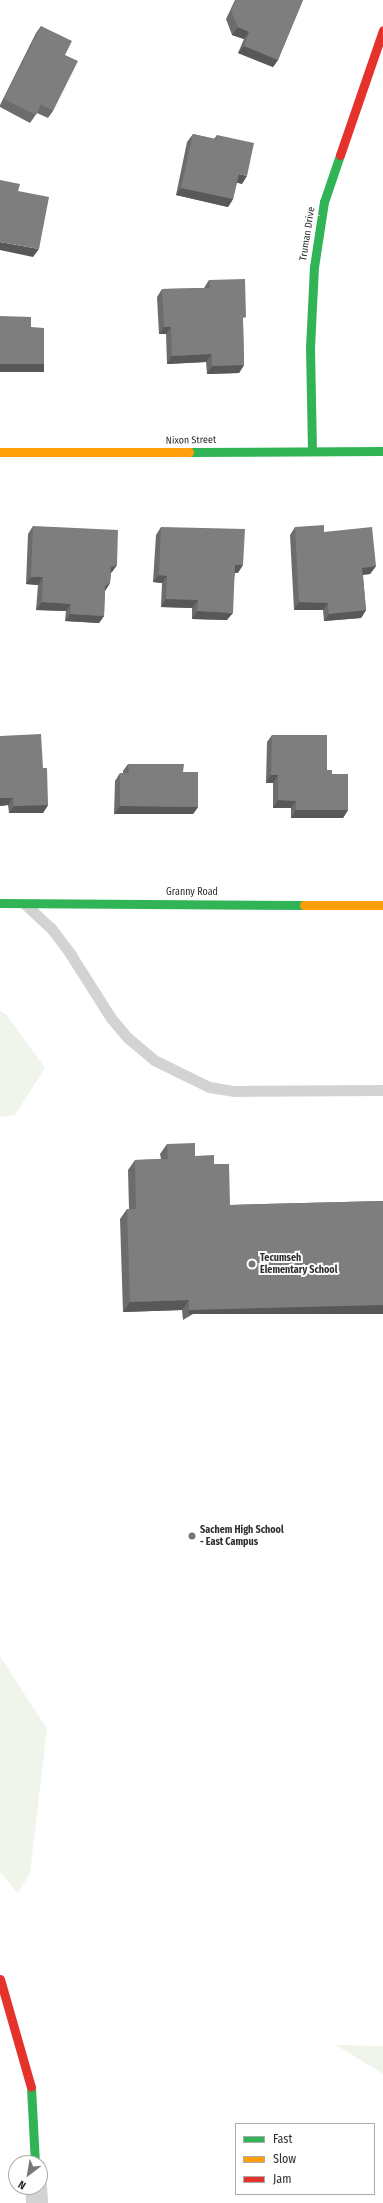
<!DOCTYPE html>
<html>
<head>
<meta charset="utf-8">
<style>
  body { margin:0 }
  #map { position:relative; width:383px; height:2203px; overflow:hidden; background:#fff; font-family:"Fira Sans Condensed",sans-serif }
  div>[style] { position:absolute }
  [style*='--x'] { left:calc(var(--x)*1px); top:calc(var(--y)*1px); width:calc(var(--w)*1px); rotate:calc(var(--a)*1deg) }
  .green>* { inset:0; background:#f0f5eb }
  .lane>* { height:11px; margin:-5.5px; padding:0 5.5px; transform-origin:5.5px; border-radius:5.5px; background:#d3d3d3 }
  .street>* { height:22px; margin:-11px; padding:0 11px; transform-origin:11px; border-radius:11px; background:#d3d3d3 }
  .fast>* { height:9px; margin:-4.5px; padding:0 4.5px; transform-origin:4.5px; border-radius:4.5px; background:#30b455 }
  .slow>* { height:9px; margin:-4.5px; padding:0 4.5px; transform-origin:4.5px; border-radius:4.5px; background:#ff9f0a }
  .jam>* { height:9px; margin:-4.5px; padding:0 4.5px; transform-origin:4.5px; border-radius:4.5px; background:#e5322d }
  .wall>* { inset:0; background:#6c6c6c }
  .shaded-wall>* { inset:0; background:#585858; transform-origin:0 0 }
  .building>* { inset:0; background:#7e7e7e }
  .dots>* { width:11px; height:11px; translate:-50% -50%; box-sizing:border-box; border:2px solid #fff; border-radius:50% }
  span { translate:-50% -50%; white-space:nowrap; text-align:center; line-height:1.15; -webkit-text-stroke:4px #fff; paint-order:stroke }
  .street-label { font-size:10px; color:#2e2e2e }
  .poi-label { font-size:10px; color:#2e2e2e; font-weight:700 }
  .left { translate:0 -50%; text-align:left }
  .legend { position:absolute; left:235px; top:2123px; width:140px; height:72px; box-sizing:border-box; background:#fff; border:1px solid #ababab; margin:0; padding:5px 7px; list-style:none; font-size:12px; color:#2e2e2e }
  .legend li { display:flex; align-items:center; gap:8px; height:20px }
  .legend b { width:20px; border:1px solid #ababab }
  .north { position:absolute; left:8px; top:2155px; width:40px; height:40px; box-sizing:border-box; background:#fff; border:1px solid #ababab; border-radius:50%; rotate:211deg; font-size:11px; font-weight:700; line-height:16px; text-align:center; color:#2e2e2e }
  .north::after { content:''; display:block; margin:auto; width:14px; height:18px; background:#777; clip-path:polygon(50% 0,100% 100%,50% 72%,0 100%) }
</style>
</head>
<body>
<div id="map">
  <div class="green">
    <i style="clip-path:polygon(0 1011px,6px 1014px,45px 1068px,15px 1115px,0 1117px)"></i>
    <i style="clip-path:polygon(0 1656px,47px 1729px,30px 1873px,18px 1893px,0 1872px)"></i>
    <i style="clip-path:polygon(336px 2045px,383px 2046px,383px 2074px)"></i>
  </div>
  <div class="lane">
    <i style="--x:26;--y:905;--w:34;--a:43"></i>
    <i style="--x:51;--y:928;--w:34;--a:53"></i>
    <i style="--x:71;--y:955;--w:75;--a:57.6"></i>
    <i style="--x:111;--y:1018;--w:26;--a:50"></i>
    <i style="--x:128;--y:1038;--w:34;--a:40"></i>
    <i style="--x:154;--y:1060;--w:61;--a:26.1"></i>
    <i style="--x:209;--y:1087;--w:26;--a:9"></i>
    <i style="--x:235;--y:1091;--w:148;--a:-0.4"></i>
  </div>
  <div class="street">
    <i style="--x:36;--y:2187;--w:16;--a:86"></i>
  </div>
  <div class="fast">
    <i style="--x:312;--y:451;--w:103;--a:-91.1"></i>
    <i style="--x:310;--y:348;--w:81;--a:-87.2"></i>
    <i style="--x:314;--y:267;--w:66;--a:-81.3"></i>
    <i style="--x:324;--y:202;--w:50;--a:-71.2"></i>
    <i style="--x:189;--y:452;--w:194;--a:-0.3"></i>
    <i style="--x:0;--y:903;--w:304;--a:0.4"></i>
    <i style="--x:31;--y:2087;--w:76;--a:87"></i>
  </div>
  <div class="slow">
    <i style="--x:0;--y:452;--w:189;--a:0"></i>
    <i style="--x:304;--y:905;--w:79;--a:0"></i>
  </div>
  <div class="jam">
    <i style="--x:340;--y:155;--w:132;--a:-71"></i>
    <i style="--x:0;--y:1979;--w:112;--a:74"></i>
  </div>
  <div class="wall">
    <i style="clip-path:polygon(235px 0,303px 0,278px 60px,273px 67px,238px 53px,244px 39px,232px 35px,226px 19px)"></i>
    <i style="clip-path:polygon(41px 26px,65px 55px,53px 111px,48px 118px,37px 113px,30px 123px,0 107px,0 105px,36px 33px)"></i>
    <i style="clip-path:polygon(193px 134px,214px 139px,217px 135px,242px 184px,237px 182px,233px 199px,228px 207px,176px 195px,187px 142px)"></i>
    <i style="clip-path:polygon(209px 280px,243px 322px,244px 365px,239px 373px,207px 374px,206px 362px,167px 364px,166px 334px,159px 334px,157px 297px,162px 289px,204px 288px)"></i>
    <i style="clip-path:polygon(33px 526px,117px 565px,111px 573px,110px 583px,105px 591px,104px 616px,99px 623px,65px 621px,66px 611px,36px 610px,38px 585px,26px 584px,28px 534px)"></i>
    <i style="clip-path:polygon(161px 527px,238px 573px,235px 573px,227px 620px,192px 619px,192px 608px,161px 607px,162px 583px,153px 582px,156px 535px)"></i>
    <i style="clip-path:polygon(295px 527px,324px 532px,376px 566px,370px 574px,363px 575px,366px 610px,361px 618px,324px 621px,323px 610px,294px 610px,290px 535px)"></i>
    <i style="clip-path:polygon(272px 735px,332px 774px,348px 810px,343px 818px,291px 818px,291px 808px,273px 808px,273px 783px,266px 783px,267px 742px)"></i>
    <i style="clip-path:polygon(0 736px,43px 768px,48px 805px,43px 813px,9px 813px,8px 805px,0 806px)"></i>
    <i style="clip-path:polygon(128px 764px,183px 772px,198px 807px,193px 814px,114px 814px,115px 781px,120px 773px,123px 773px,123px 771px)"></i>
    <i style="clip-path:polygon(167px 1144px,214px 1164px,230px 1205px,383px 1201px,183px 1320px,182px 1310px,123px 1312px,120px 1219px,127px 1209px,129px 1209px,128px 1170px,135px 1160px,161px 1159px,160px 1154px)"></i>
  </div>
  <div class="shaded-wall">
    <i style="clip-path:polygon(238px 27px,249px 32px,244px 39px,232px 35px)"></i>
    <i style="clip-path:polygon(244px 46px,278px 60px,273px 67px,238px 53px)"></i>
    <i style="clip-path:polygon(239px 174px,247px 176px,242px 184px,234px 182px)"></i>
    <i style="clip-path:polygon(181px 188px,233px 199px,228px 207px,176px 195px)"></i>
    <i style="clip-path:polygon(0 242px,39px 249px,33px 257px,0 250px)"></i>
    <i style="clip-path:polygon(164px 327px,171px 327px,166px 334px,159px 334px)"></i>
    <i style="clip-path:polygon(212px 354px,206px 362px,167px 364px,172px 356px)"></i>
    <i style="left:0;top:364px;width:44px;height:8px"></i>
    <i style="clip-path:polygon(244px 365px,239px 373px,207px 374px,212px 366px)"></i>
    <i style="clip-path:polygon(117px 565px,112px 572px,106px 575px,111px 567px)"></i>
    <i style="clip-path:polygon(235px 565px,243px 565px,238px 573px,230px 572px)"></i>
    <i style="clip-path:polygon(376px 566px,370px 574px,357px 575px,362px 568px)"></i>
    <i style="clip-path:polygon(159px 575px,167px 576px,162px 583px,153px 582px)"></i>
    <i style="clip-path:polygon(31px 577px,43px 577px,38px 585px,26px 584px)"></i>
    <i style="clip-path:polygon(110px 583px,105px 591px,105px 586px)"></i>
    <i style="clip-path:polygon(166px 599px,198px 600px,192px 608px,161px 607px)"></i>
    <i style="clip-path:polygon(42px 602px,71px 604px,66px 611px,36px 610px)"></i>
    <i style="clip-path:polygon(299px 602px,328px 603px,323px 610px,294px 610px)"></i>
    <i style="clip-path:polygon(366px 610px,361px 618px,324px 621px,329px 614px)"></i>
    <i style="clip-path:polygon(197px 611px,233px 613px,227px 620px,192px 619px)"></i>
    <i style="clip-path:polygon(70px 614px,104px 616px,99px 623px,65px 621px)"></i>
    <i style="clip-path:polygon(271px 775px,278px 775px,273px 783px,266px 783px)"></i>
    <i style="clip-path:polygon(0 798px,13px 798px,8px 805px,0 806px)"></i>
    <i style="clip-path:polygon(278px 800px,296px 801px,291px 808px,273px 808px)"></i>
    <i style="clip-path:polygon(48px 805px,43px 813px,9px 813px,14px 806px)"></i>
    <i style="clip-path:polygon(120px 806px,198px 807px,193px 814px,114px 814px)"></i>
    <i style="clip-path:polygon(296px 810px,348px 810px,343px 818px,291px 818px)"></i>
    <i style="clip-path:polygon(189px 1300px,182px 1310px,123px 1312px,130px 1302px)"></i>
    <i style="left:383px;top:1305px;width:9px;height:194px;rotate:90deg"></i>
  </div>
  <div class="building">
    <i style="clip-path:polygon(236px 0,303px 0,278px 60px,244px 46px,249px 32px,238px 27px,231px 11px)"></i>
    <i style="clip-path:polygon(41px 26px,72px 41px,65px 55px,78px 61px,53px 111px,41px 104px,36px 115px,4px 99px)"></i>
    <i style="clip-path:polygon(193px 134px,216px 139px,217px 135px,254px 143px,247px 176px,239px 174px,233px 199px,181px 188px)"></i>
    <i style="clip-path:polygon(0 180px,20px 184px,18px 191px,49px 197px,39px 249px,0 242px)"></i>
    <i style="clip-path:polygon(245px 279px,246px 317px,243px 318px,244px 365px,212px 366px,212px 354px,172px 356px,171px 327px,164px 327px,162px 289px,210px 288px,209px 280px)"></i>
    <i style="clip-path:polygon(0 316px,31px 317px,31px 327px,44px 328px,44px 364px,0 364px)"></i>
    <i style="clip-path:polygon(324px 525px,324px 532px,372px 527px,376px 566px,362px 568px,366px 610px,329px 614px,328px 603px,299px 602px,295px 527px)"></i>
    <i style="clip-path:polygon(33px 526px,118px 530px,117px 565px,111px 567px,110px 583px,105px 586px,104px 616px,70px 614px,71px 604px,42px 602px,43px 577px,31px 577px)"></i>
    <i style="clip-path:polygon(161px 527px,245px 529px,243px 565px,235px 565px,233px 613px,197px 611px,198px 600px,166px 599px,167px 576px,159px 575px)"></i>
    <i style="clip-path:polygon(41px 734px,43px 768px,47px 768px,48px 805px,14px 806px,13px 798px,0 798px,0 736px)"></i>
    <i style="clip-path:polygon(272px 735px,327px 735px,327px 770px,332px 770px,332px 774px,348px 774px,348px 810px,296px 810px,296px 801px,278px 800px,278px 775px,271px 775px)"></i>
    <i style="clip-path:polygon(128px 764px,184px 764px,183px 772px,198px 772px,198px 807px,120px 806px,120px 773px,129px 773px)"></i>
    <i style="clip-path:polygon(195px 1143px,195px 1156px,214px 1155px,214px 1164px,229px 1164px,230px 1205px,383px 1201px,383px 1305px,189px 1310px,189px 1300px,130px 1302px,127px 1209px,136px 1209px,135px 1160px,168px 1159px,167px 1144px)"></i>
  </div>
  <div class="dots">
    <i style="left:252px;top:1264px;background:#777"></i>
    <i style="left:192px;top:1536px;background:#777"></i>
  </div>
  <div class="street-label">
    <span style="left:308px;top:234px;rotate:-81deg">Truman Drive</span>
    <span style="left:191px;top:441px;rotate:-1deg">Nixon Street</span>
    <span style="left:192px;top:893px">Granny Road</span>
  </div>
  <div class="poi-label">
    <span class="left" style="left:260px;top:1264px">Tecumseh<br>Elementary School</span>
    <span class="left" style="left:200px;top:1536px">Sachem High School<br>- East Campus</span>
  </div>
  <ul class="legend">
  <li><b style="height:5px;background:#30b455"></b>Fast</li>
  <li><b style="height:5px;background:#ff9f0a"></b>Slow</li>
  <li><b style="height:5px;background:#e5322d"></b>Jam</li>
  </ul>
  <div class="north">N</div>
</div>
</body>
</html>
